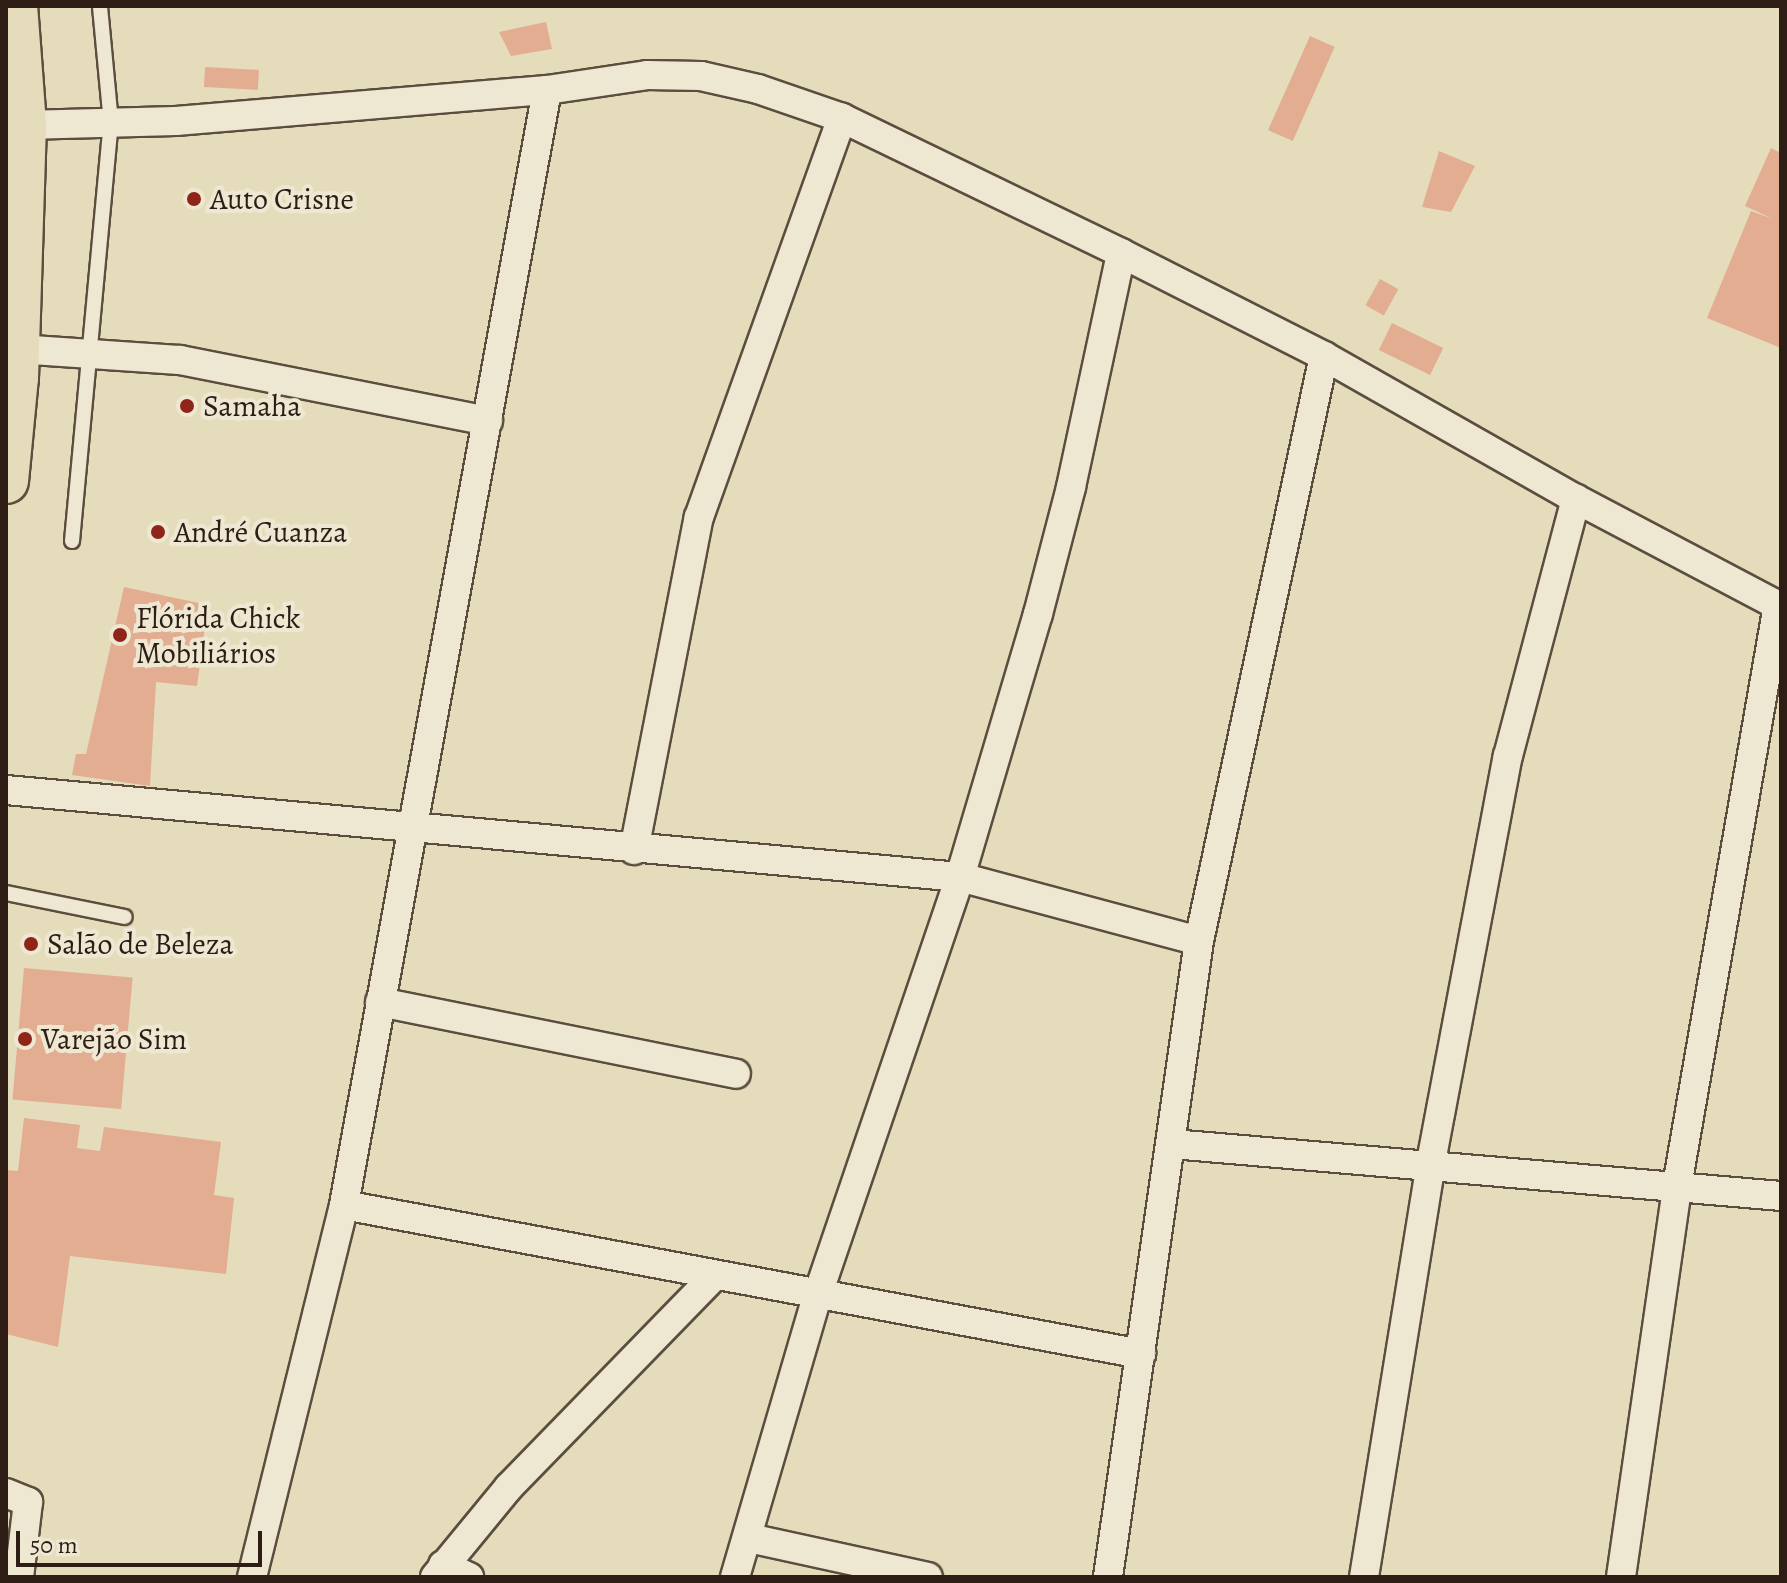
<!DOCTYPE html>
<html>
<head>
<meta charset="utf-8">
<style>
  body { margin:0 }
  #map { position:relative; width:1787px; height:1583px; overflow:hidden; background:#e5dcbb; font-family:Alegreya,serif }
  div>[style] { position:absolute }
  [style*='--x'] { left:calc(var(--x)*1px); top:calc(var(--y)*1px); width:calc(var(--w)*1px); rotate:calc(var(--a)*1deg) }
  .building>* { inset:0; background:#e2ad90; transform-origin:0 0 }
  .roads { filter:drop-shadow(2px 0 #5c4d3e) drop-shadow(-2px 0 #5c4d3e) drop-shadow(0 2px #5c4d3e) drop-shadow(0 -2px #5c4d3e) }
  .lane>* { height:14px; margin:-7px; padding:0 7px; transform-origin:7px; border-radius:7px; background:#eee8d3 }
  .street>* { height:28px; margin:-14px; padding:0 14px; transform-origin:14px; border-radius:14px; background:#eee8d3 }
  .highway>* { height:44px; margin:-22px; padding:0 22px; transform-origin:22px; border-radius:22px; background:#e5dcbb }
  .dots>* { width:22px; height:22px; translate:-50% -50%; box-sizing:border-box; border:4px solid #eee8d3; border-radius:50% }
  span { translate:-50% -50%; white-space:nowrap; text-align:center; line-height:1.15; -webkit-text-stroke:8px #eee8d3; paint-order:stroke }
  .poi-label { font-size:30px; color:#2e1d14 }
  .left { translate:0 -50%; text-align:left }
  .frame { position:absolute; inset:0; border:8px solid #2e1d14; pointer-events:none }
  .scale { position:absolute; left:16px; top:1531px; width:246px; height:36px; box-sizing:border-box; border:4px solid #2e1d14; border-top:0; padding-left:10px; font-size:24px; line-height:28px; white-space:nowrap; color:#2e1d14; -webkit-text-stroke:6px #eee8d3; paint-order:stroke }
</style>
</head>
<body>
<div id="map">
  <div class="building">
    <i style="clip-path:polygon(546px 22px,552px 49px,511px 56px,499px 32px)"></i>
    <i style="left:1310px;top:36px;width:27px;height:103px;rotate:24deg"></i>
    <i style="left:205px;top:67px;width:54px;height:20px;rotate:3deg"></i>
    <i style="clip-path:polygon(1771px 148px,1781px 153px,1781px 348px,1707px 318px,1751px 211px,1773px 219px,1745px 206px)"></i>
    <i style="clip-path:polygon(1439px 151px,1475px 166px,1451px 212px,1422px 207px)"></i>
    <i style="left:1380px;top:279px;width:21px;height:30px;rotate:29deg"></i>
    <i style="left:1392px;top:323px;width:57px;height:30px;rotate:26deg"></i>
    <i style="clip-path:polygon(124px 587px,208px 605px,197px 686px,156px 682px,150px 786px,72px 775px,76px 754px,86px 754px)"></i>
    <i style="left:24px;top:968px;width:109px;height:132px;rotate:5deg"></i>
    <i style="clip-path:polygon(24px 1118px,80px 1125px,77px 1148px,100px 1151px,104px 1127px,221px 1142px,214px 1195px,234px 1198px,226px 1274px,70px 1256px,58px 1347px,6px 1334px,6px 1170px,18px 1171px)"></i>
  </div>
  <div class="roads">
    <div class="lane">
      <i style="--x:72;--y:541;--w:420;--a:-84.7"></i>
      <i style="--x:111;--y:123;--w:118;--a:-95.4"></i>
      <i style="--x:6;--y:893;--w:121;--a:11.4"></i>
    </div>
    <div class="street">
      <i style="--x:24;--y:125;--w:152;--a:-1.5"></i>
      <i style="--x:176;--y:121;--w:372;--a:-4.8"></i>
      <i style="--x:547;--y:90;--w:101;--a:-8.5"></i>
      <i style="--x:647;--y:75;--w:54;--a:1.1"></i>
      <i style="--x:701;--y:76;--w:58;--a:12.8"></i>
      <i style="--x:758;--y:89;--w:89;--a:19"></i>
      <i style="--x:842;--y:118;--w:310;--a:25.8"></i>
      <i style="--x:1121;--y:253;--w:228;--a:26.9"></i>
      <i style="--x:1324;--y:356;--w:290;--a:29.6"></i>
      <i style="--x:1576;--y:499;--w:232;--a:27.8"></i>
      <i style="--x:17;--y:349;--w:163;--a:3.9"></i>
      <i style="--x:180;--y:360;--w:314;--a:11.2"></i>
      <i style="--x:6;--y:790;--w:958;--a:5.21"></i>
      <i style="--x:960;--y:877;--w:247;--a:15"></i>
      <i style="--x:634;--y:850;--w:339;--a:-79"></i>
      <i style="--x:699;--y:517;--w:424;--a:-70.3"></i>
      <i style="--x:380;--y:1002;--w:363;--a:11.4"></i>
      <i style="--x:1172;--y:1144;--w:611;--a:4.88"></i>
      <i style="--x:344;--y:1205;--w:811;--a:10.59"></i>
      <i style="--x:6;--y:1493;--w:24;--a:22"></i>
      <i style="--x:28;--y:1502;--w:76;--a:96.8"></i>
      <i style="--x:749;--y:1538;--w:183;--a:12.3"></i>
      <i style="--x:443;--y:1565;--w:29;--a:25"></i>
      <i style="--x:252;--y:1577;--w:383;--a:-76.1"></i>
      <i style="--x:344;--y:1205;--w:1133;--a:-79.68"></i>
      <i style="--x:435;--y:1577;--w:117;--a:-50.6"></i>
      <i style="--x:509;--y:1487;--w:293;--a:-45.8"></i>
      <i style="--x:735;--y:1577;--w:292;--a:-73.7"></i>
      <i style="--x:817;--y:1297;--w:444;--a:-71.2"></i>
      <i style="--x:960;--y:877;--w:274;--a:-73.5"></i>
      <i style="--x:1038;--y:614;--w:131;--a:-75.4"></i>
      <i style="--x:1071;--y:487;--w:239;--a:-77.9"></i>
      <i style="--x:1108;--y:1577;--w:642;--a:-81.86"></i>
      <i style="--x:1199;--y:941;--w:598;--a:-77.94"></i>
      <i style="--x:1364;--y:1577;--w:420;--a:-80.8"></i>
      <i style="--x:1431;--y:1162;--w:413;--a:-79.3"></i>
      <i style="--x:1508;--y:756;--w:266;--a:-75.2"></i>
      <i style="--x:1621;--y:1577;--w:395;--a:-81.8"></i>
      <i style="--x:1677;--y:1186;--w:590;--a:-80.14"></i>
    </div>
    <div class="highway">
      <i style="--x:6;--y:481;--w:103;--a:-84.5"></i>
      <i style="--x:16;--y:378;--w:253;--a:-88.2"></i>
      <i style="--x:24;--y:125;--w:119;--a:-94.3"></i>
    </div>
  </div>
  <div class="dots">
    <i style="left:194px;top:199px;background:#8f2418"></i>
    <i style="left:187px;top:406px;background:#8f2418"></i>
    <i style="left:158px;top:532px;background:#8f2418"></i>
    <i style="left:120px;top:635px;background:#8f2418"></i>
    <i style="left:31px;top:944px;background:#8f2418"></i>
    <i style="left:25px;top:1039px;background:#8f2418"></i>
  </div>
  <div class="poi-label">
    <span class="left" style="left:210px;top:199px">Auto Crisne</span>
    <span class="left" style="left:203px;top:406px">Samaha</span>
    <span class="left" style="left:174px;top:532px">André Cuanza</span>
    <span class="left" style="left:136px;top:635px">Flórida Chick<br>Mobiliários</span>
    <span class="left" style="left:47px;top:944px">Salão de Beleza</span>
    <span class="left" style="left:41px;top:1039px">Varejão Sim</span>
  </div>
  <div class="frame"></div>
  <div class="scale">50 m</div>
</div>
</body>
</html>
